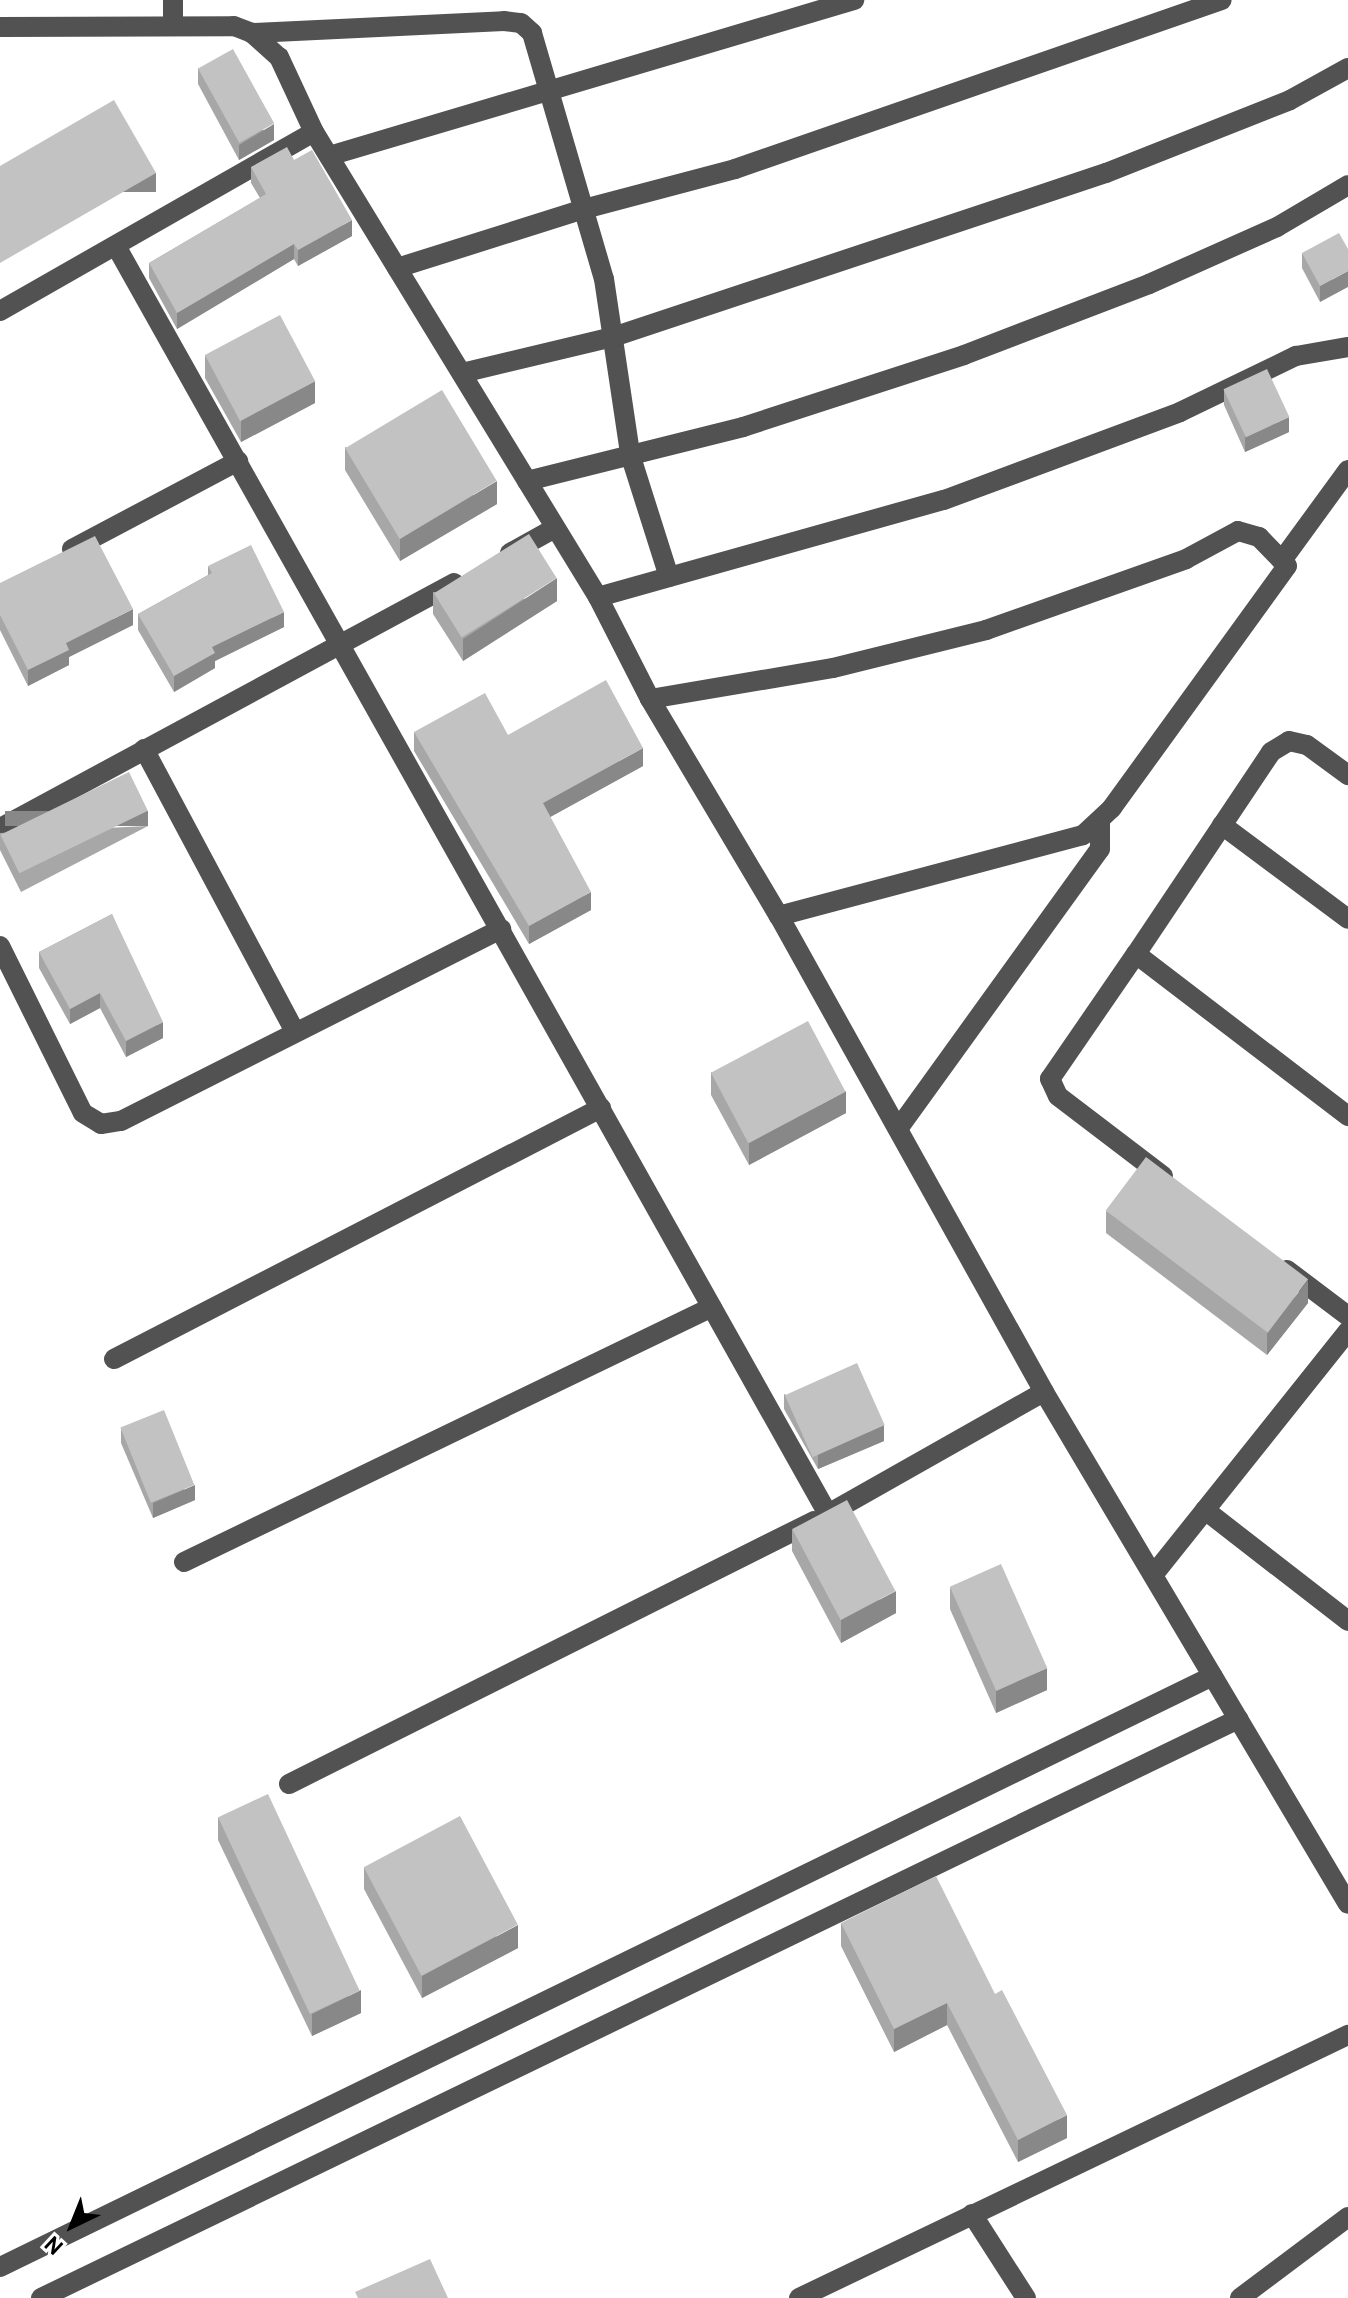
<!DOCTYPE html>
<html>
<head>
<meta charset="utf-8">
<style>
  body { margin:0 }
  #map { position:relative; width:1348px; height:2298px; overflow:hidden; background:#fff; font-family:Overpass,sans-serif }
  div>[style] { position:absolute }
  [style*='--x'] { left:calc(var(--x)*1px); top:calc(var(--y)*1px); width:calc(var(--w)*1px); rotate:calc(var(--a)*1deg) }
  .minor>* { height:20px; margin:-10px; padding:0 10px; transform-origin:10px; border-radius:10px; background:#525252 }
  .wall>* { inset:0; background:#a7a7a7 }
  .shaded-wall>* { inset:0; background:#888; transform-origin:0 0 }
  .building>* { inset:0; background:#c2c2c2; transform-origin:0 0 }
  span { translate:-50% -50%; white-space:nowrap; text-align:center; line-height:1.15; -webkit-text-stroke:6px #fff; paint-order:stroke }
  .north { position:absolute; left:32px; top:2186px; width:80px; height:80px; -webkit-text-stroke:6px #fff; paint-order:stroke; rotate:223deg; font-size:22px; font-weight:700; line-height:32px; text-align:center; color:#000 }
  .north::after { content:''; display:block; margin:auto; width:28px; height:36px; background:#000; clip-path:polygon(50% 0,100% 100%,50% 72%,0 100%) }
</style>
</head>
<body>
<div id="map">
  <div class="minor">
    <i style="--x:173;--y:0;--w:25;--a:90"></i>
    <i style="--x:0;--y:27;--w:234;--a:-0.2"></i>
    <i style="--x:234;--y:26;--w:19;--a:21"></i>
    <i style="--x:252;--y:33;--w:36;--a:42"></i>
    <i style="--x:279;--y:57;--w:83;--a:65"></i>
    <i style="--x:314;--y:132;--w:545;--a:58.59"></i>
    <i style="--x:598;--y:597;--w:114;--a:63"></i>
    <i style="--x:650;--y:699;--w:252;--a:59.3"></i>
    <i style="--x:779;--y:916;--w:545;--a:60.89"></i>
    <i style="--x:1044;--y:1392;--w:595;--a:59.3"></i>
    <i style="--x:252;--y:33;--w:252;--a:-2.7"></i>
    <i style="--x:504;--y:21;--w:17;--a:7"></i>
    <i style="--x:521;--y:23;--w:15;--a:42"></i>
    <i style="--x:532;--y:33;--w:256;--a:73.7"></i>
    <i style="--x:604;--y:279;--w:177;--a:81.5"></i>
    <i style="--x:630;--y:454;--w:129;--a:72.4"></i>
    <i style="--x:329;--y:156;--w:548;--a:-16.55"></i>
    <i style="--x:116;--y:246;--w:1454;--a:60.69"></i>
    <i style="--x:828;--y:1514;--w:248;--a:-29.5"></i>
    <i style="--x:397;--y:268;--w:196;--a:-17.5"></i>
    <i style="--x:584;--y:209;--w:156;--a:-14.8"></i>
    <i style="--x:735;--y:169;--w:515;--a:-19.14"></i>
    <i style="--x:0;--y:311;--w:361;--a:-29.7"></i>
    <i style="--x:462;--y:373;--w:155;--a:-13.4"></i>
    <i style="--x:613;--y:337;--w:520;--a:-18.4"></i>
    <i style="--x:1106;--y:173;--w:198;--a:-21.6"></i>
    <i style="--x:1290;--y:100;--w:66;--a:-28.9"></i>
    <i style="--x:527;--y:481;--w:223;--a:-14"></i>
    <i style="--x:743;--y:427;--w:232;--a:-18"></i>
    <i style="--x:964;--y:355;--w:198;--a:-21"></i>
    <i style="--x:1149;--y:284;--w:140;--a:-24"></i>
    <i style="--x:1277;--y:227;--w:82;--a:-30.6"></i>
    <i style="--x:72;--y:549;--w:188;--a:-27.9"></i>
    <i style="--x:510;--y:553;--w:51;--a:-29.1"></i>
    <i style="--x:1283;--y:559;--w:110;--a:-53.9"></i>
    <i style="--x:598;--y:597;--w:359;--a:-15.7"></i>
    <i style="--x:944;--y:500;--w:252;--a:-20.4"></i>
    <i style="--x:1180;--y:412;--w:129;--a:-25.8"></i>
    <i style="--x:1296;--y:356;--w:53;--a:-9.8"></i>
    <i style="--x:650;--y:699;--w:186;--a:-9.6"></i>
    <i style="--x:833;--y:668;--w:158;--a:-13.9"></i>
    <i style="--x:986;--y:630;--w:212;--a:-19.5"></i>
    <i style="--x:1186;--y:559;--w:59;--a:-28.3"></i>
    <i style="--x:1238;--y:531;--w:22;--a:16"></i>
    <i style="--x:1259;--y:537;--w:40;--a:46"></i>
    <i style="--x:1287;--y:566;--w:299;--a:125.9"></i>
    <i style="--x:1112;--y:808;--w:40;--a:137"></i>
    <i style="--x:1083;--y:835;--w:315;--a:165.1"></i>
    <i style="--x:144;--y:749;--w:321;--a:61.9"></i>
    <i style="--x:1222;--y:825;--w:157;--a:36.7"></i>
    <i style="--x:0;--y:828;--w:516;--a:-28.35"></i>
    <i style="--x:0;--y:946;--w:186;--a:63.6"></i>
    <i style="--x:83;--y:1113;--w:21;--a:31"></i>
    <i style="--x:101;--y:1124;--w:20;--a:-9"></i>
    <i style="--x:121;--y:1121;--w:426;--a:-26.8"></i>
    <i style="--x:1136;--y:954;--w:243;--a:-56.2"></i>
    <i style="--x:1271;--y:752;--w:21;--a:-31"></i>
    <i style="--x:1289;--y:741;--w:18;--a:13"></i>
    <i style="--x:1307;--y:745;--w:51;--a:36.2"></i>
    <i style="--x:898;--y:1129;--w:345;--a:-54.2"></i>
    <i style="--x:1100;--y:849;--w:29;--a:-90"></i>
    <i style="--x:1163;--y:1176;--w:132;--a:-142.7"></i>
    <i style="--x:1058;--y:1096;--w:19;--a:-115"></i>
    <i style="--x:1050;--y:1079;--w:152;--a:-55.5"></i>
    <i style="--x:1136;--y:954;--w:267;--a:37.4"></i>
    <i style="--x:1287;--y:1270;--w:76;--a:37"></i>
    <i style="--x:114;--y:1359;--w:548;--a:-27.27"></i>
    <i style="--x:1205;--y:1510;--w:181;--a:37.8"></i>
    <i style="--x:184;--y:1562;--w:586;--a:-25.78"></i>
    <i style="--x:1154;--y:1574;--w:311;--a:-51.4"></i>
    <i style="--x:289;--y:1784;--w:587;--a:-26.61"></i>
    <i style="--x:972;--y:2214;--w:100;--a:57.3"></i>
    <i style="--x:0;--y:2267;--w:1349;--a:-25.98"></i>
    <i style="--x:41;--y:2298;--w:1330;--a:-25.81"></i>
    <i style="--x:799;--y:2298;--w:609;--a:-25.6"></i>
    <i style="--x:1240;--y:2298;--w:135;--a:-36.9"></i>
  </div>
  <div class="wall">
    <i style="clip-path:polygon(198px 68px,274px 140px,239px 160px,198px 84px)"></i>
    <i style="clip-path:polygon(294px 160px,352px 236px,298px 266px,294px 259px,177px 329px,149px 278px,149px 263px,260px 198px,251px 183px,251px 167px)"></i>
    <i style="clip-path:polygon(1348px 249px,1320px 302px,1302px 268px,1302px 253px)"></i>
    <i style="clip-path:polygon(205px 355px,315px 403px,241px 442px,205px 378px)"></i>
    <i style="clip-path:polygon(1224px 390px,1289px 432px,1245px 452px,1224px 405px)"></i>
    <i style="clip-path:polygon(345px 447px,497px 504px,400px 561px,345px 470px)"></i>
    <i style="clip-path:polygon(208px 566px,284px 627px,215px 661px,215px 668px,174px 692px,138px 630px,138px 614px,208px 575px)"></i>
    <i style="clip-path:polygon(0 583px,133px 625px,69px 657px,69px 665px,28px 686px,0 630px)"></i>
    <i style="clip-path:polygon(433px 592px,557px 601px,463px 661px,433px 614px)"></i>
    <i style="clip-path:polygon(414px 732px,508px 735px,643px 766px,550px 817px,591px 910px,529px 944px,414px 751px)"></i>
    <i style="clip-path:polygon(148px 826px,21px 892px,0 850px,0 833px)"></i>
    <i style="clip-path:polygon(112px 914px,163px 1038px,126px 1057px,100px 1008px,70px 1024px,39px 968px,39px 952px)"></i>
    <i style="clip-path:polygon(711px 1072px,846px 1113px,749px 1165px,711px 1095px)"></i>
    <i style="clip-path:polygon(1106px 1211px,1308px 1303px,1267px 1355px,1106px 1233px)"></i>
    <i style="clip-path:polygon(784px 1394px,884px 1441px,818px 1469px,784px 1409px)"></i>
    <i style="clip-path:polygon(121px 1428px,195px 1500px,153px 1518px,121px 1443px)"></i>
    <i style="clip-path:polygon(792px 1529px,896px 1613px,841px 1643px,792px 1551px)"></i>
    <i style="clip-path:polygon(950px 1587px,1047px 1690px,996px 1713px,950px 1609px)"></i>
    <i style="clip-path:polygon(218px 1817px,361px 2013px,312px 2036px,218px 1840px)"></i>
    <i style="clip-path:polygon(364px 1867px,518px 1948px,422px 1998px,364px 1889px)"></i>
    <i style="clip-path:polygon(841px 1923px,995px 1994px,1067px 2138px,1018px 2162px,947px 2025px,894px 2052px,841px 1946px)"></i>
  </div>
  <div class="shaded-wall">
    <i style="clip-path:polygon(274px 124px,274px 140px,239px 160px,239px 145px)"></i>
    <i style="left:156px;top:173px;width:19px;height:180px;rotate:90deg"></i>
    <i style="clip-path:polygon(352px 220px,352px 236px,298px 266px,298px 250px)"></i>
    <i style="clip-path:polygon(294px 244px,294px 259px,177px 329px,177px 313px)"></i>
    <i style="clip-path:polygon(1348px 271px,1348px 287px,1320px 302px,1320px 286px)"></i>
    <i style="clip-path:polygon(315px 381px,315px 403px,241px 442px,241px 420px)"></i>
    <i style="clip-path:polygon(1289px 417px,1289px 432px,1245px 452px,1245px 437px)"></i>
    <i style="clip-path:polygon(497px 481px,497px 504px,400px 561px,400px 539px)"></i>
    <i style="clip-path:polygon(557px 578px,557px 601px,463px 661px,463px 639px)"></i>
    <i style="clip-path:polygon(133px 609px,133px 625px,69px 657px,69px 665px,28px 686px,28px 670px,66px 643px)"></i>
    <i style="clip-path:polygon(284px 612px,284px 627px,215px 661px,215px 668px,174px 692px,174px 676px,212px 647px)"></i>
    <i style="clip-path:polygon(643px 748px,643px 766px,543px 821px,543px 803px)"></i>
    <i style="left:148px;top:811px;width:15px;height:143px;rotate:90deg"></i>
    <i style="clip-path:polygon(591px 892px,591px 910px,529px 944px,529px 926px)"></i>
    <i style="clip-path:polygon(100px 993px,100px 1008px,70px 1024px,70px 1009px)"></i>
    <i style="clip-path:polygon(163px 1022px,163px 1038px,126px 1057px,126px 1041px)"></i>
    <i style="clip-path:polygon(846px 1091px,846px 1113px,749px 1165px,749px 1143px)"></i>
    <i style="clip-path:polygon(1308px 1280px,1308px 1303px,1267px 1355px,1267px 1333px)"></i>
    <i style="clip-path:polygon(884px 1425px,884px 1441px,818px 1469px,818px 1453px)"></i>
    <i style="clip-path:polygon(195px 1485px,195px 1500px,153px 1518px,153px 1503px)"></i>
    <i style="clip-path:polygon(896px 1591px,896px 1613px,841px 1643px,841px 1620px)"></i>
    <i style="clip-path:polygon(1047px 1668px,1047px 1690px,996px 1713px,996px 1690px)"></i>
    <i style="clip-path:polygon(518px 1925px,518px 1948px,422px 1998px,422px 1976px)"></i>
    <i style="clip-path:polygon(361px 1990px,361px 2013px,312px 2036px,312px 2014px)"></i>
    <i style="clip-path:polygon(947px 2003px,947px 2025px,894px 2052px,894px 2029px)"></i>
    <i style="clip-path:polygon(1067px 2115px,1067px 2138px,1018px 2162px,1018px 2140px)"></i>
  </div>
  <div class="building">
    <i style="left:233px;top:49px;width:85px;height:40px;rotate:61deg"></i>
    <i style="clip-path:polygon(114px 100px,156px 173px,0 263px,0 166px)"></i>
    <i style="clip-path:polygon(287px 147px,294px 160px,312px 150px,352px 220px,298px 250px,294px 244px,177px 313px,149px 263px,266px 194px,251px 167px)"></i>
    <i style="clip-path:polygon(1339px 233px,1348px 249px,1348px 271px,1320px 286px,1302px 253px)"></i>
    <i style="left:280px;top:315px;width:75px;height:85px;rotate:62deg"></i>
    <i style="left:1267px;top:369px;width:53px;height:48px;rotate:65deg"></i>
    <i style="left:442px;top:390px;width:106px;height:113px;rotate:59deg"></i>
    <i style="left:529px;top:534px;width:52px;height:112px;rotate:58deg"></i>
    <i style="clip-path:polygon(95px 536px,133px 609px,66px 643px,69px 650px,28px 670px,0 615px,0 583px)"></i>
    <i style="clip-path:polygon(251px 545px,284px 612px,212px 647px,215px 653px,174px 676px,138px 614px,212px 573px,208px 566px)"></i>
    <i style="clip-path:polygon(606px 680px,643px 748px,543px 803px,591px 892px,529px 926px,414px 732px,485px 693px,508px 735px)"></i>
    <i style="left:129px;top:772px;width:43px;height:143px;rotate:64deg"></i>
    <i style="clip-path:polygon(112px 914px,163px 1022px,126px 1041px,100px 993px,70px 1009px,39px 952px)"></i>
    <i style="left:808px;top:1021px;width:80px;height:110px;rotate:62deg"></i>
    <i style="left:1146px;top:1157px;width:203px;height:67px;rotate:37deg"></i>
    <i style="left:857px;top:1363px;width:68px;height:79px;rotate:66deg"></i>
    <i style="left:164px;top:1410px;width:81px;height:47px;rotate:68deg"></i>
    <i style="left:847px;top:1500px;width:103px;height:62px;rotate:62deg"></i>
    <i style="left:1001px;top:1564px;width:114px;height:56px;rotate:66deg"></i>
    <i style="left:268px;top:1794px;width:217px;height:55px;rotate:65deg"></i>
    <i style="left:460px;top:1816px;width:123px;height:109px;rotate:62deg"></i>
    <i style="clip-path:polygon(936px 1876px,995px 1994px,1002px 1990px,1067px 2115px,1018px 2140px,947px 2003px,894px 2029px,841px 1923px)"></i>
    <i style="clip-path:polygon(430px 2259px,448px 2298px,358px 2298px,355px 2292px)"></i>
  </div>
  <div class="north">N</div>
</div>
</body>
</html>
